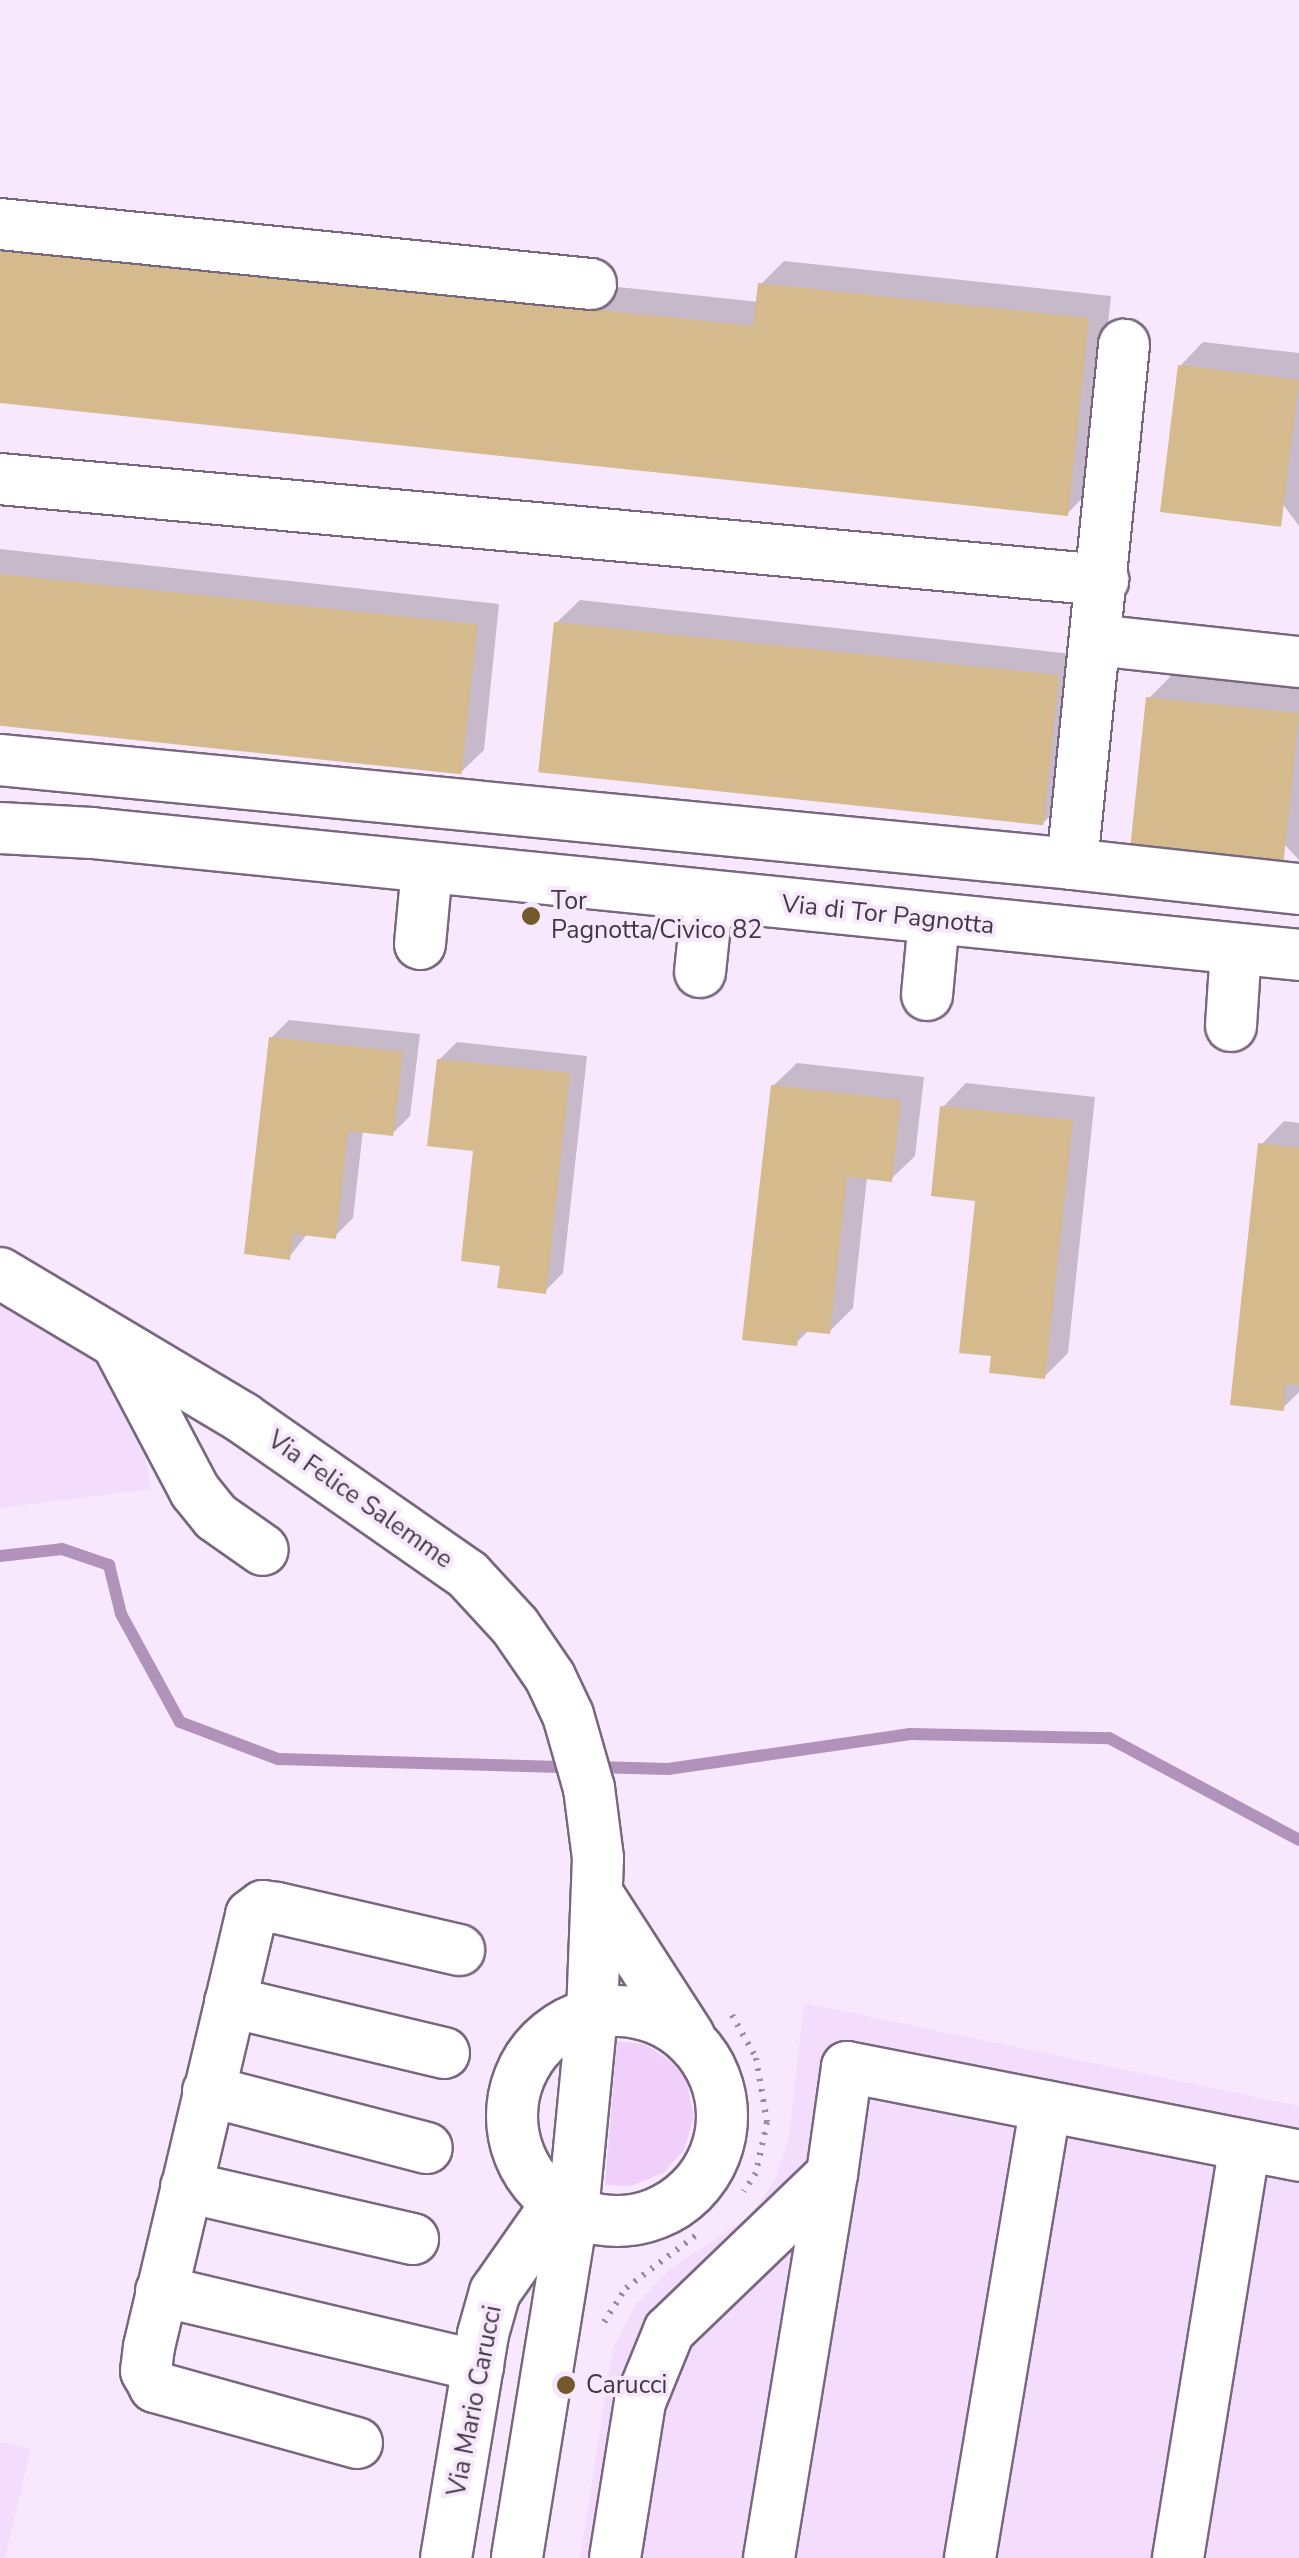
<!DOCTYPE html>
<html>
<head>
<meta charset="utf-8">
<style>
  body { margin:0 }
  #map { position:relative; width:1299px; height:2558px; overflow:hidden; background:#f8e8fd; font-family:"Nunito Sans",sans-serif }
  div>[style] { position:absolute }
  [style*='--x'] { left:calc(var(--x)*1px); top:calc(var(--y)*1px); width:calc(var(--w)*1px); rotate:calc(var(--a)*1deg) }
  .built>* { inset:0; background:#f4dcfd }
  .green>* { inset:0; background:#f0d0fb }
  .shadow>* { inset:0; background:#0003 }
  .stream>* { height:12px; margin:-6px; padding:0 6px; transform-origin:6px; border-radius:6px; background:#b192bb }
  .building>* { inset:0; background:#d5ba8d; transform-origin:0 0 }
  .path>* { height:6px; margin-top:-3px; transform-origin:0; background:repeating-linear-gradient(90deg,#988d9c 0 2.5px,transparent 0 10.5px) }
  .roads { filter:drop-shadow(2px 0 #78677e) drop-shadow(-2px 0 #78677e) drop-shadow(0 2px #78677e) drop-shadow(0 -2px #78677e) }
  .minor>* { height:50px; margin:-25px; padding:0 25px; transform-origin:25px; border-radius:25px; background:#fff }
  .minor>.ring { margin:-25px; padding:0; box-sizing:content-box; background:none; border:50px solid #fff; border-radius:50% }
  .dots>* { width:28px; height:28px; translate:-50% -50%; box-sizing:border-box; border:5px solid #f8e8fd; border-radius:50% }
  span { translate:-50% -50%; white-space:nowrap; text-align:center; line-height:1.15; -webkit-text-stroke:8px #f8e8fd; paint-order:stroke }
  .poi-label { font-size:25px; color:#403842 }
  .left { translate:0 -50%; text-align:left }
  .street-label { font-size:25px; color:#403842 }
</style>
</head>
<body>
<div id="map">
  <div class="built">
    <i style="clip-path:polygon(0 1302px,110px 1369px,141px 1435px,151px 1489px,0 1508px)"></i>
    <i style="clip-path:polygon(804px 2003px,1299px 2106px,1299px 2558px,580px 2558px,613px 2347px,637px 2303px,672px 2267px,750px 2216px,775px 2180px,789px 2138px)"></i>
    <i style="clip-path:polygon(0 2442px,31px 2449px,5px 2558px,0 2558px)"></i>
  </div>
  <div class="green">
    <i style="clip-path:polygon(617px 2041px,644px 2044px,669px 2060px,686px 2079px,694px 2117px,684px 2150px,663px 2173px,631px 2186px,605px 2185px)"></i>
  </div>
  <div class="shadow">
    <i style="clip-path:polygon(0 221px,759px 302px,761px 284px,784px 261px,1111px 296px,1090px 490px,1067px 514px,0 401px)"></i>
    <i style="clip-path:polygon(1203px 342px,1299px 353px,1299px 526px,1180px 366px)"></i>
    <i style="clip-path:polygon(0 549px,499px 604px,484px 750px,460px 773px,0 723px)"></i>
    <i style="clip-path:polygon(580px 600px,1081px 655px,1065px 801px,1042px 824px,556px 623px)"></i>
    <i style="clip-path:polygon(1172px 675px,1299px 688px,1299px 860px,1149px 698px)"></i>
    <i style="clip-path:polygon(289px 1020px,420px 1034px,410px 1116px,392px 1134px,363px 1130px,353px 1218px,335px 1236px,308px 1233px,289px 1257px,271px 1038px)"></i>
    <i style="clip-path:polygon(457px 1042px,587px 1056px,563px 1273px,545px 1291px,503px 1263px,476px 1149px,439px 1060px)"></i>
    <i style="clip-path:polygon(797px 1063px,924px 1077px,915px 1156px,891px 1179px,867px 1177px,853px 1308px,829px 1332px,810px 1329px,796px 1343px,773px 1086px)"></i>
    <i style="clip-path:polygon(966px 1083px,1095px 1097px,1068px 1353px,1044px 1377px,994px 1354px,978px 1199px,943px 1107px)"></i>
    <i style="clip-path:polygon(1284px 1121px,1299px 1123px,1299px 1392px,1283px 1408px,1261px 1145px)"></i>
  </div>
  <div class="stream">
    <i style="--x:0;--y:1556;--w:62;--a:-6.4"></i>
    <i style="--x:62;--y:1549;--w:50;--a:18.8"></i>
    <i style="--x:109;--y:1565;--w:50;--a:76.2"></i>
    <i style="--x:121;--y:1614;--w:123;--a:61.4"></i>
    <i style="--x:180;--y:1722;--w:105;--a:20.7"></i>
    <i style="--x:278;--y:1759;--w:292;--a:1.6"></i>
    <i style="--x:595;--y:1767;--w:73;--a:1.6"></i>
    <i style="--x:668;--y:1769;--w:245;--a:-8.2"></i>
    <i style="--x:910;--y:1734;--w:199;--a:1.2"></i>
    <i style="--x:1109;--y:1738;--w:216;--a:28.2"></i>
  </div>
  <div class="building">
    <i style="clip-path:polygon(0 246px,753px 326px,758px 283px,1089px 318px,1068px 516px,0 403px)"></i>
    <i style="left:1178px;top:365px;width:122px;height:148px;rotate:7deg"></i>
    <i style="left:0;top:574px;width:480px;height:151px;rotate:6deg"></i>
    <i style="left:554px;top:622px;width:508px;height:151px;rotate:6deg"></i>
    <i style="left:1146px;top:697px;width:154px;height:149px;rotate:6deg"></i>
    <i style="clip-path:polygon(269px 1037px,403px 1052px,393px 1136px,348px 1131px,336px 1239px,293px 1234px,290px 1260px,244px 1254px)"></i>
    <i style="clip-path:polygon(437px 1059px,570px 1073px,546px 1294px,497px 1288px,500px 1266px,461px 1261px,473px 1151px,427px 1146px)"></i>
    <i style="clip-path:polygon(771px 1085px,901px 1100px,892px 1182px,847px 1177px,830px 1334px,799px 1331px,797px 1346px,742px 1340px)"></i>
    <i style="clip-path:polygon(940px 1106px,1073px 1120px,1045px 1379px,989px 1373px,991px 1356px,959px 1353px,975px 1201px,931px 1196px)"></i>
    <i style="clip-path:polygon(1258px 1143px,1299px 1148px,1299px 1385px,1286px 1384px,1284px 1411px,1230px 1405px)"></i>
  </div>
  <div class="path">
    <i style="--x:732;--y:2015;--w:49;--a:60.8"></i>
    <i style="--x:756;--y:2058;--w:65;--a:80.2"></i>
    <i style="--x:767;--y:2122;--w:52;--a:102.2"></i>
    <i style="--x:756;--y:2173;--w:22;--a:124"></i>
    <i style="--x:604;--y:2322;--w:40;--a:-57.1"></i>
    <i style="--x:626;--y:2288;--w:91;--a:-37"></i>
  </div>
  <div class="roads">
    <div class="minor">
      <i style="--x:0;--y:224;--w:594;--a:5.8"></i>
      <i style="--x:0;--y:479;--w:1108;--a:5.23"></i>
      <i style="--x:1096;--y:640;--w:204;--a:6.2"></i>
      <i style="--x:0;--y:760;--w:1077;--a:5.54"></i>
      <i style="--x:1072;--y:864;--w:522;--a:-84.28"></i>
      <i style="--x:0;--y:828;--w:92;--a:3.1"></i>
      <i style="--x:92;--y:833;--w:1213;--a:5.77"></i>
      <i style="--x:1072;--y:864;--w:228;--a:6.3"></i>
      <i style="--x:420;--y:944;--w:76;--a:-84.7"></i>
      <i style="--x:700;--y:972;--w:76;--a:-84"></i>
      <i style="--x:927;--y:995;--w:75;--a:-84.7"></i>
      <i style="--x:1231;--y:1026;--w:77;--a:-86.3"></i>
      <i style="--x:0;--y:1273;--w:283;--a:30.8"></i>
      <i style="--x:243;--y:1418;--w:274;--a:34.9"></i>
      <i style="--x:468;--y:1575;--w:69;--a:47.3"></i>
      <i style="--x:515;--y:1626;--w:62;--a:55.5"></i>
      <i style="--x:550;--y:1677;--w:42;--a:64.7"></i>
      <i style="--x:568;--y:1715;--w:76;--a:74"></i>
      <i style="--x:589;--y:1788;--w:71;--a:82.7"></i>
      <i style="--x:598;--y:1858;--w:156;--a:92.2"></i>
      <i style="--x:592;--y:2014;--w:198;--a:95.5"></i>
      <i style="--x:573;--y:2211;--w:351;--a:99.2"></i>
      <i style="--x:119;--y:1347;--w:163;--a:62.2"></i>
      <i style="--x:195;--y:1491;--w:33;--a:51"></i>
      <i style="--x:216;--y:1517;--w:57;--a:35.1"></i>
      <i style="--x:597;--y:1893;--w:170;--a:57.2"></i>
      <i style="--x:230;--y:2002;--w:220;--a:13.4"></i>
      <i class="ring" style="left:512px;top:2011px;width:160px;height:160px"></i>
      <i style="--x:208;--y:2091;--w:226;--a:14.6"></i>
      <i style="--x:186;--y:2187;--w:233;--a:12.9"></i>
      <i style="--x:161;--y:2291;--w:326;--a:13.3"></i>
      <i style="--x:357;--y:2443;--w:210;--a:-164.5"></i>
      <i style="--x:155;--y:2387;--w:18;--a:-119"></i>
      <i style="--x:146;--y:2371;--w:24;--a:-83"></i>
      <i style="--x:149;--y:2347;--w:444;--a:-76.7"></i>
      <i style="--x:251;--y:1915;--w:15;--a:-37"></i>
      <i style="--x:263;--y:1906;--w:14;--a:8"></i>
      <i style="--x:277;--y:1908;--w:187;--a:13"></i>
      <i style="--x:446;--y:2558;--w:227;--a:-80.6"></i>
      <i style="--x:483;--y:2334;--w:44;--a:-74.1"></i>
      <i style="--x:495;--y:2292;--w:110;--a:-55"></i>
      <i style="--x:615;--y:2558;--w:158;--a:-80.9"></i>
      <i style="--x:640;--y:2402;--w:77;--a:-67.8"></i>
      <i style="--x:669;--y:2331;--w:226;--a:-43.9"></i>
      <i style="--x:832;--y:2174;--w:108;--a:-82"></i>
      <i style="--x:847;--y:2067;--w:461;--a:11.1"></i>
      <i style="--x:769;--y:2558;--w:389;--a:-80.7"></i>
      <i style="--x:970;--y:2558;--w:458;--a:-80.5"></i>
      <i style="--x:1178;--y:2558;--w:418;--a:-80.8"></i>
    </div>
  </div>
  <div class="dots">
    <i style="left:531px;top:916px;background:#73592b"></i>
    <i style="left:566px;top:2385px;background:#73592b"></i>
  </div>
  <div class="poi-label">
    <span class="left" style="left:551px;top:916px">Tor<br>Pagnotta/Civico 82</span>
    <span class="left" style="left:586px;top:2385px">Carucci</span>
  </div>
  <div class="street-label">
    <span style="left:888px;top:915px;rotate:6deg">Via di Tor Pagnotta</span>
    <span style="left:360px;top:1500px;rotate:35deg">Via Felice Salemme</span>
    <span style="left:475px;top:2401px;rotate:-79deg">Via Mario Carucci</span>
  </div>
</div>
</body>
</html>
